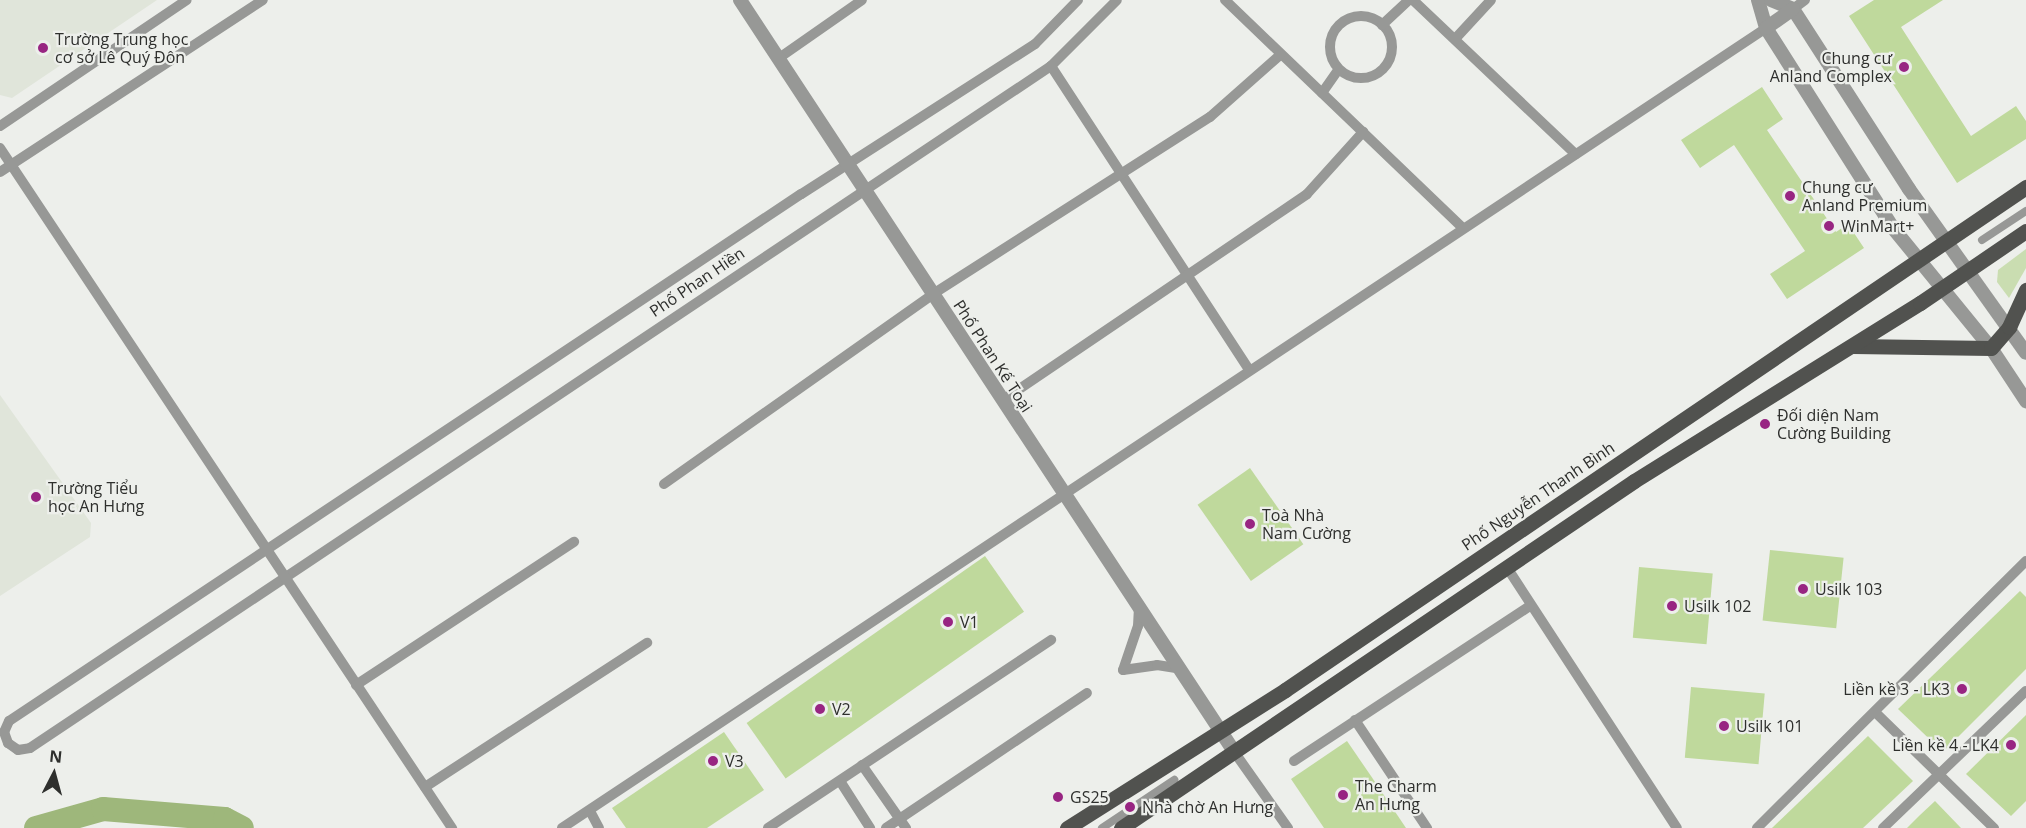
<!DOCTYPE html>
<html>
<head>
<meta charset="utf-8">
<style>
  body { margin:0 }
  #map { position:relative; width:2026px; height:828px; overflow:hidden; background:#edefeb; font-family:"Open Sans",sans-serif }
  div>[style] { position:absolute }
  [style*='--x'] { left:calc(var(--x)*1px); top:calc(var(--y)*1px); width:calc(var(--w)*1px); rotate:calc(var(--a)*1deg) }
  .built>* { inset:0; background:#e0e5da }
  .green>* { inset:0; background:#caddb1 }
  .river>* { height:24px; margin:-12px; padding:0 12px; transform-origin:12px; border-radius:12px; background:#9eb77b }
  .building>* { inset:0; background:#bfd99c; transform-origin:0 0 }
  .pedestrian>* { height:8px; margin:-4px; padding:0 4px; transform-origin:4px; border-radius:4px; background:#979896 }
  .minor>* { height:10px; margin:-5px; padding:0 5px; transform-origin:5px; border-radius:5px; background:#979896 }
  .minor>.ring { margin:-5px; padding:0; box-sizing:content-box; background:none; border:10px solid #979896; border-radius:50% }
  .tertiary>* { height:14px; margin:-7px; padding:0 7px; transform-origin:7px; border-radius:7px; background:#979896 }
  .primary>* { height:15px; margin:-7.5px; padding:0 7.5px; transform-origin:7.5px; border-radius:7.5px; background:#51524f }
  .dots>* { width:16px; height:16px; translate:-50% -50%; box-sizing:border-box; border:3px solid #edefeb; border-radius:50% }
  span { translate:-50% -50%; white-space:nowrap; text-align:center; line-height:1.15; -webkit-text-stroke:4.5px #edefeb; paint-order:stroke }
  .poi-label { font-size:16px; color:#2e2f2d }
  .left { translate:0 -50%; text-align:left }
  .right { translate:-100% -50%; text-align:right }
  .street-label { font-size:16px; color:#2e2f2d }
  .north { position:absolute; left:24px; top:744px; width:60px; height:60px; -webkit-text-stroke:4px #edefeb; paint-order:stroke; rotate:6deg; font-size:16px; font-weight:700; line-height:24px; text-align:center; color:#2e2f2d }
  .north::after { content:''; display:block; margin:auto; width:21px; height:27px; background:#2e2f2d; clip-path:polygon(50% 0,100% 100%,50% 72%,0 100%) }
</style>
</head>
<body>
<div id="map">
  <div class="built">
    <i style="clip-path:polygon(0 0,157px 0,12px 98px,0 95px)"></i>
    <i style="clip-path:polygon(0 395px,91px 523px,90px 537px,0 596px)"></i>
  </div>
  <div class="green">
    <i style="clip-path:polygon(2026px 249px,2026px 268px,2009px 298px,1997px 282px,1998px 270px)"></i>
  </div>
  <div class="river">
    <i style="--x:36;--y:828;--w:70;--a:-15.8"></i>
    <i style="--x:103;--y:809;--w:122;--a:4.7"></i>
    <i style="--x:225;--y:819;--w:19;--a:28"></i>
  </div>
  <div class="building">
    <i style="clip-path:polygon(1874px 0,1943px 0,1901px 27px,1971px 136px,2016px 106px,2026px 121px,2026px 139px,1957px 183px,1849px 16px)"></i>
    <i style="clip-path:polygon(1762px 87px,1783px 119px,1767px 130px,1836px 232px,1848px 224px,1864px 248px,1787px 299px,1770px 274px,1805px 251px,1734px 145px,1700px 168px,1681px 140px)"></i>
    <i style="left:1250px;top:468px;width:93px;height:64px;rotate:55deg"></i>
    <i style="left:1770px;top:550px;width:74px;height:71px;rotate:6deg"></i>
    <i style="left:985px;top:556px;width:68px;height:291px;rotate:55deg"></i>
    <i style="left:1639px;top:567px;width:74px;height:71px;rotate:5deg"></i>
    <i style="clip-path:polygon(2020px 591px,2026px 597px,2026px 669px,1943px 752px,1898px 709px)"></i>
    <i style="left:1691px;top:687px;width:74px;height:71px;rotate:5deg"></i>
    <i style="clip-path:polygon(2026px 715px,2026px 801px,2011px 816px,1966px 774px)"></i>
    <i style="clip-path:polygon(724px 732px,764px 790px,707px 828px,626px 828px,612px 808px)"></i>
    <i style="clip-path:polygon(1868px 736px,1913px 781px,1863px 828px,1772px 828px)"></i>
    <i style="clip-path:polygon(1347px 741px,1371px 776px,1406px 828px,1324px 828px,1291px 779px)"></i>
    <i style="clip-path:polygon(1935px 801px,1961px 828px,1907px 828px,1919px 816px)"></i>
  </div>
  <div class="pedestrian">
    <i style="--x:1982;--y:240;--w:53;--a:-33.4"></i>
    <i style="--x:1102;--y:828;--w:87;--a:-33.7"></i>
  </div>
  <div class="minor">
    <i style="--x:1078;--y:0;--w:62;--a:134.3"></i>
    <i style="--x:1035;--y:44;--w:278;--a:147.3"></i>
    <i style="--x:801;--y:194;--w:951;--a:146.36"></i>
    <i style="--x:9;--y:721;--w:12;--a:114"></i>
    <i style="--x:4;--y:732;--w:12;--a:70"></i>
    <i style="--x:8;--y:743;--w:12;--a:35"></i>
    <i style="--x:18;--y:750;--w:12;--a:-9"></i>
    <i style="--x:30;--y:748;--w:1228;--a:-33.74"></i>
    <i style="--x:1051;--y:66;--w:93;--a:-45"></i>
    <i style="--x:1225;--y:0;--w:330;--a:43.8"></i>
    <i style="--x:1413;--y:0;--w:224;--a:43.5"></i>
    <i style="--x:1793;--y:9;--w:15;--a:-37"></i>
    <i class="ring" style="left:1330px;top:16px;width:52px;height:52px"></i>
    <i style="--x:1382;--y:25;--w:37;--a:-43"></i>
    <i style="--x:1455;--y:39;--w:53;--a:-47.3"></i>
    <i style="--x:779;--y:58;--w:101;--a:-34.9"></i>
    <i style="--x:1051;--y:66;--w:363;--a:56.9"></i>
    <i style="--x:1322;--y:93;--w:29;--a:-55"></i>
    <i style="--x:0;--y:126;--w:225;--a:-34"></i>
    <i style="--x:0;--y:148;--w:817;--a:56.39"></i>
    <i style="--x:0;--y:172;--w:314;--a:-33.2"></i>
    <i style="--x:1003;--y:400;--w:367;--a:-34.1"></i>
    <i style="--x:1307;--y:194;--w:84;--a:-47.9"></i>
    <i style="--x:664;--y:484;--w:329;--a:-35.2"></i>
    <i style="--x:933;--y:294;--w:329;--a:-32.6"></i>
    <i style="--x:1210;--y:117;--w:94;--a:-41.5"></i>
    <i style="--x:1508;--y:569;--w:309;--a:56.9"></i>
    <i style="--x:1123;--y:670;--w:46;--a:-71.2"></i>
    <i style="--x:1138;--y:626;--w:20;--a:-87"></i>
    <i style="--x:1123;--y:670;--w:34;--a:-8"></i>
    <i style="--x:1157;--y:665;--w:24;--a:9"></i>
    <i style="--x:356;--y:685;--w:261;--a:-33.3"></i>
    <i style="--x:1876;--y:713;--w:165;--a:44.3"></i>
    <i style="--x:1355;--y:720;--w:130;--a:56.3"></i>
    <i style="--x:1235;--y:753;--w:92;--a:54.8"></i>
    <i style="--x:1294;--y:761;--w:282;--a:-33.3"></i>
    <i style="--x:862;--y:765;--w:77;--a:55.1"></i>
    <i style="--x:840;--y:781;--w:56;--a:57.4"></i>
    <i style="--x:425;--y:787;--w:265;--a:-33"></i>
    <i style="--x:590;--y:811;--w:19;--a:62"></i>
    <i style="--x:562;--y:828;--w:1446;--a:-33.6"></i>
    <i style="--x:768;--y:828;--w:340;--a:-33.6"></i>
    <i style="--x:886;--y:828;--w:242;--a:-33.9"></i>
    <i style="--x:1757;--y:828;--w:379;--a:-44.8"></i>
    <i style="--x:1883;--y:828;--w:198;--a:-43.8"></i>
  </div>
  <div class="tertiary">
    <i style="--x:740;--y:0;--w:901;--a:56.68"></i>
    <i style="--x:1758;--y:0;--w:29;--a:74"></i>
    <i style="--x:1766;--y:28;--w:237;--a:57.6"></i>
    <i style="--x:1893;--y:228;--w:155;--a:50.8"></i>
    <i style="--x:1991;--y:348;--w:64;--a:56.6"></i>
    <i style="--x:1771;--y:0;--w:24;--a:22"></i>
    <i style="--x:1793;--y:9;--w:214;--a:57.2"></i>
    <i style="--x:1909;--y:189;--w:201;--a:54.5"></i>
    <i style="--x:1766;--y:28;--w:33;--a:-35"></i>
  </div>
  <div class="primary">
    <i style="--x:1853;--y:346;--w:138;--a:0.8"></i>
    <i style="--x:1991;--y:348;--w:28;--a:-49"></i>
    <i style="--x:2009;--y:327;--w:41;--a:-65.3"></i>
    <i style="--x:1067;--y:828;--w:258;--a:-32.3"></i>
    <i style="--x:1285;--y:690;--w:896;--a:-34.17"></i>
    <i style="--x:1121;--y:828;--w:619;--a:-34.07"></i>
    <i style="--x:1634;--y:481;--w:337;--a:-31.9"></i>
    <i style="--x:1920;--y:303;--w:128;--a:-34.2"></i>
  </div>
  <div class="dots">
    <i style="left:43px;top:48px;background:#982582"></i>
    <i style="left:1904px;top:67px;background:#982582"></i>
    <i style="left:1790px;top:196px;background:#982582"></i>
    <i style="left:1829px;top:226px;background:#982582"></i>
    <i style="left:1765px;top:424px;background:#982582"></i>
    <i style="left:36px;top:497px;background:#982582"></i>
    <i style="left:1250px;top:524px;background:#982582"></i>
    <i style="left:1803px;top:589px;background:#982582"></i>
    <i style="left:1672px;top:606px;background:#982582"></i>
    <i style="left:948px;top:622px;background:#982582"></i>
    <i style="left:1962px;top:689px;background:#982582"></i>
    <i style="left:820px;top:709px;background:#982582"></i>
    <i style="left:1724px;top:726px;background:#982582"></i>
    <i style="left:2011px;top:745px;background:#982582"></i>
    <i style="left:713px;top:761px;background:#982582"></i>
    <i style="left:1343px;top:795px;background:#982582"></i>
    <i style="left:1058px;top:797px;background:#982582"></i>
    <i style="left:1130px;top:807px;background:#982582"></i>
  </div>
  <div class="poi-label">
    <span class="left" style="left:55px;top:48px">Trường Trung học<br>cơ sở Lê Quý Đôn</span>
    <span class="right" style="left:1892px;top:67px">Chung cư<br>Anland Complex</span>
    <span class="left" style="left:1802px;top:196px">Chung cư<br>Anland Premium</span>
    <span class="left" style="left:1841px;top:226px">WinMart+</span>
    <span class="left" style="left:1777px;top:424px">Đối diện Nam<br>Cường Building</span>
    <span class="left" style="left:48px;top:497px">Trường Tiểu<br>học An Hưng</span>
    <span class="left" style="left:1262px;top:524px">Toà Nhà<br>Nam Cường</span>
    <span class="left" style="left:1815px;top:589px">Usilk 103</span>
    <span class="left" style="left:1684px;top:606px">Usilk 102</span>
    <span class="left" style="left:960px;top:622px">V1</span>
    <span class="right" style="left:1950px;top:689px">Liền kề 3 - LK3</span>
    <span class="left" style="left:832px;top:709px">V2</span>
    <span class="left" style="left:1736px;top:726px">Usilk 101</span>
    <span class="right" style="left:1999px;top:745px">Liền kề 4 - LK4</span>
    <span class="left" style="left:725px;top:761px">V3</span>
    <span class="left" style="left:1355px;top:795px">The Charm<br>An Hưng</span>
    <span class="left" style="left:1070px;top:797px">GS25</span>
    <span class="left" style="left:1142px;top:807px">Nhà chờ An Hưng</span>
  </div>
  <div class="street-label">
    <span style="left:697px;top:282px;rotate:-34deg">Phố Phan Hiền</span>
    <span style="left:993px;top:356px;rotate:57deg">Phố Phan Kế Toại</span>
    <span style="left:1538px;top:496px;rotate:-34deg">Phố Nguyễn Thanh Bình</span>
  </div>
  <div class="north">N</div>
</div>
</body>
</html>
